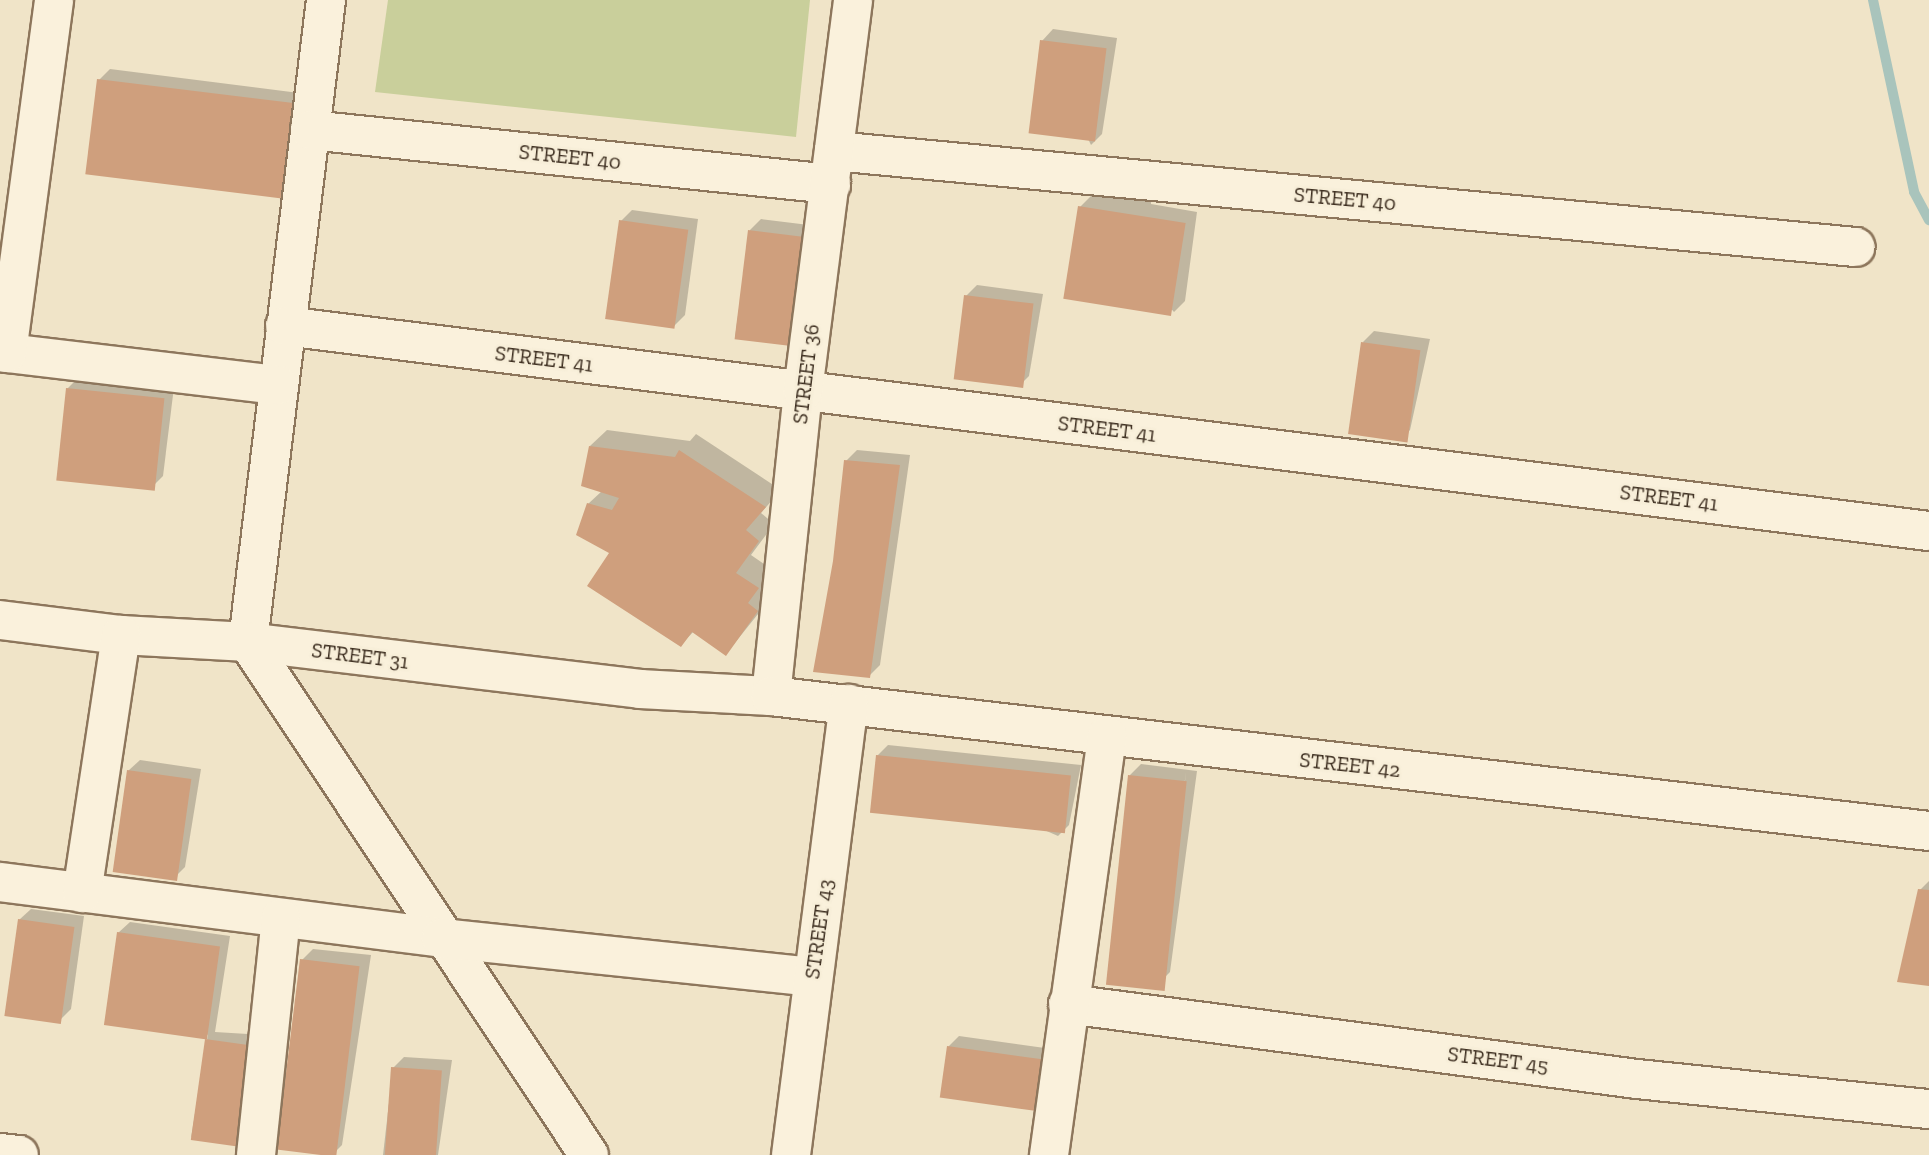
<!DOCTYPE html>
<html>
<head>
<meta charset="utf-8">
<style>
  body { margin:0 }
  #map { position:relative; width:1929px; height:1155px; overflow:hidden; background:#f0e4c8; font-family:"Zilla Slab",serif }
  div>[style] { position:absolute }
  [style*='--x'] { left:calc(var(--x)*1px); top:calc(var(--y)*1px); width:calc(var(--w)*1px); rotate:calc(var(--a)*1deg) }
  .green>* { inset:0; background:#c9cf9b }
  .shadow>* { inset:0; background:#0003 }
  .stream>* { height:10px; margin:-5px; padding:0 5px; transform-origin:5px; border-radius:5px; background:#a9c4bc }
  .building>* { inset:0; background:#cf9f7d; transform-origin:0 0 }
  .roads { filter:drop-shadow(2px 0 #8d765c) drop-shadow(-2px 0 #8d765c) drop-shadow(0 2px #8d765c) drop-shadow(0 -2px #8d765c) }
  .minor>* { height:38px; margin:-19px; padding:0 19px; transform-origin:19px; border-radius:19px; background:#faf1dc }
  span { translate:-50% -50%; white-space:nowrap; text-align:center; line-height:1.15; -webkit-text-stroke:5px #f7eed8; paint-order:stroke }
  .street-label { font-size:21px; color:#3d2e20 }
</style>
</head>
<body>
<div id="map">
  <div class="green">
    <i style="clip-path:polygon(388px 0,810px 0,796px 137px,375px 92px)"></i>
  </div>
  <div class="shadow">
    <i style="clip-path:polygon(1053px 29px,1117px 38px,1102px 134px,1091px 145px,1042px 41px)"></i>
    <i style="clip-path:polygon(110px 69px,307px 94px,294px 187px,99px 80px)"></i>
    <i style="clip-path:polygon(1096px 191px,1151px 197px,1151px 204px,1197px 212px,1185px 301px,1174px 312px,1080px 207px)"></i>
    <i style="clip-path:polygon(632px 210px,698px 219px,685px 315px,674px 326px,621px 221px)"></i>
    <i style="clip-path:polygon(761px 219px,817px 226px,735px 337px,750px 230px)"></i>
    <i style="clip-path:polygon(977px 285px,1043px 294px,1029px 376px,1018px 387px,966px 296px)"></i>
    <i style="clip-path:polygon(1374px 331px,1430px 339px,1410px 430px,1399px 441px,1363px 342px)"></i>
    <i style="clip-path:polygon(78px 378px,174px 387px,163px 476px,152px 487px,67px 389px)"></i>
    <i style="clip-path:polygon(607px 430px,690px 441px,696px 434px,781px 490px,761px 513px,774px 524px,751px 555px,774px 571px,763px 586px,774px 594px,726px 654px,694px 631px,681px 645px,612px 553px,588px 504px,602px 491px,590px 446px)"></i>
    <i style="clip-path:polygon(857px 450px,910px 455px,880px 665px,869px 676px,835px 561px,846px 461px)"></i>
    <i style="clip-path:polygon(888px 745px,1081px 765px,1069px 825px,1058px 836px,877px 756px)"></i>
    <i style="clip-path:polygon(140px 760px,201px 769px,185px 867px,174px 878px,128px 771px)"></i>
    <i style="clip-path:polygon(evenodd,1141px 764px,1197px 771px,1170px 972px,1159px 983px,1130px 775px,1141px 764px,1186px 772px,1163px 974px,1159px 974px,1186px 772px)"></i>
    <i style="clip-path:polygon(1929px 881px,1929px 985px,1920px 890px)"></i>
    <i style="clip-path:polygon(31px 909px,84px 916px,71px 1009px,60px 1020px,19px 920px)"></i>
    <i style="clip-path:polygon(130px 922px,230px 936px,215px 1032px,264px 1035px,191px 1138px,208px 1034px,205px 1038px,118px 933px)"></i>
    <i style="clip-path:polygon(313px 949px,371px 955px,342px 1145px,332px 1155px,276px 1148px,302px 960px)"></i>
    <i style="clip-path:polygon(959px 1036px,1052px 1049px,1043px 1097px,1032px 1108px,948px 1047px)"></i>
    <i style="clip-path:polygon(404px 1057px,452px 1060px,438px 1155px,383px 1155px,393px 1068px)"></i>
  </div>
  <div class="stream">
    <i style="--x:1873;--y:0;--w:196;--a:77.9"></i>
    <i style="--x:1914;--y:192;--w:32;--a:62"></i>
  </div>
  <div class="building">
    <i style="left:1040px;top:40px;width:67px;height:94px;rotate:7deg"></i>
    <i style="left:97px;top:79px;width:202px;height:96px;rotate:7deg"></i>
    <i style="left:1078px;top:206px;width:109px;height:94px;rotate:9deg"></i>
    <i style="left:619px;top:220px;width:70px;height:100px;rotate:8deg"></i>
    <i style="left:748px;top:230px;width:59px;height:110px;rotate:7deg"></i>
    <i style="left:964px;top:295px;width:70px;height:85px;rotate:7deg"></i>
    <i style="left:1361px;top:342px;width:60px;height:93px;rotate:8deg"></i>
    <i style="left:66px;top:388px;width:99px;height:93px;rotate:6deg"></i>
    <i style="clip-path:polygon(589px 446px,675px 457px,679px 450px,766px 507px,746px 530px,759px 541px,736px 573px,759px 588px,748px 603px,758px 611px,726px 656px,692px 632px,681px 647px,587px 586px,609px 553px,576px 535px,587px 503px,612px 510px,619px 498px,581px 486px)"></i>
    <i style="clip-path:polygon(844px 460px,900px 465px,870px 678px,813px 672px,833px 561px)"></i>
    <i style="left:876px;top:755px;width:196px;height:58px;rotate:6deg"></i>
    <i style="left:127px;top:770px;width:65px;height:103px;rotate:8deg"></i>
    <i style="left:1128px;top:775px;width:59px;height:211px;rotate:6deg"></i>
    <i style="clip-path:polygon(1918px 889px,1929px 890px,1929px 986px,1897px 982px)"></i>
    <i style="left:18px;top:919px;width:57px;height:98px;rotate:8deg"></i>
    <i style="left:117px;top:932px;width:104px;height:94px;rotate:8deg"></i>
    <i style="left:300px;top:959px;width:60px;height:192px;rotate:7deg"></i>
    <i style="left:205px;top:1039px;width:49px;height:102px;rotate:8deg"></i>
    <i style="left:947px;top:1046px;width:96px;height:52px;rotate:8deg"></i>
    <i style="left:391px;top:1067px;width:51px;height:88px;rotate:4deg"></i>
  </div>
  <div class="roads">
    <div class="minor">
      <i style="--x:326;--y:0;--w:647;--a:96.93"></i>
      <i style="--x:248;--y:642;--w:616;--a:56.39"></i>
      <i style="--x:310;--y:130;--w:524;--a:5.92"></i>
      <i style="--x:834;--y:151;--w:1026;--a:5.37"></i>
      <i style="--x:285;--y:326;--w:1657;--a:7.11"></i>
      <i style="--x:0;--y:352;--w:280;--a:6.8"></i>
      <i style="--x:7;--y:353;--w:356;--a:-82.4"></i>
      <i style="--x:0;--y:620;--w:122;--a:7.1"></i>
      <i style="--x:121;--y:635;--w:127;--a:3.2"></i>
      <i style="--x:248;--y:642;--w:395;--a:6.8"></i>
      <i style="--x:640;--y:689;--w:131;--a:3.1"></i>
      <i style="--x:771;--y:696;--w:307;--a:-84"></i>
      <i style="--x:803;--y:391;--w:394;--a:-82.7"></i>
      <i style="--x:771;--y:696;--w:1166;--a:6.65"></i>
      <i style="--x:0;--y:882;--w:445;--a:7.2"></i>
      <i style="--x:441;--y:938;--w:373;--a:6"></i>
      <i style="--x:82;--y:893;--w:261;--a:-81.4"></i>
      <i style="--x:1068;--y:1004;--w:574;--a:7.51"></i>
      <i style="--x:1637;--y:1079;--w:294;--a:5.9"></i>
      <i style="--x:0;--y:1153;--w:19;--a:6"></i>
      <i style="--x:256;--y:1155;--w:238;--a:-84"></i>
      <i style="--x:791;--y:1155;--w:455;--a:-82.7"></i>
      <i style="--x:1049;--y:1155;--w:423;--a:-82.1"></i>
    </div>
  </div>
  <div class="street-label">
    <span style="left:570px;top:157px;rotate:6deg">STREET 40</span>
    <span style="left:1345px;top:199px;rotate:5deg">STREET 40</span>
    <span style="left:544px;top:359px;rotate:7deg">STREET 41</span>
    <span style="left:806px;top:374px;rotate:-83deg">STREET 36</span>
    <span style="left:1107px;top:429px;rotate:7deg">STREET 41</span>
    <span style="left:1669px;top:498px;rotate:7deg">STREET 41</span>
    <span style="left:360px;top:656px;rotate:7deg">STREET 31</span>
    <span style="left:1350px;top:765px;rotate:6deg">STREET 42</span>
    <span style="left:819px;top:929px;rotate:-82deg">STREET 43</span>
    <span style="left:1498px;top:1060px;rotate:7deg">STREET 45</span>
  </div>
</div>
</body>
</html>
